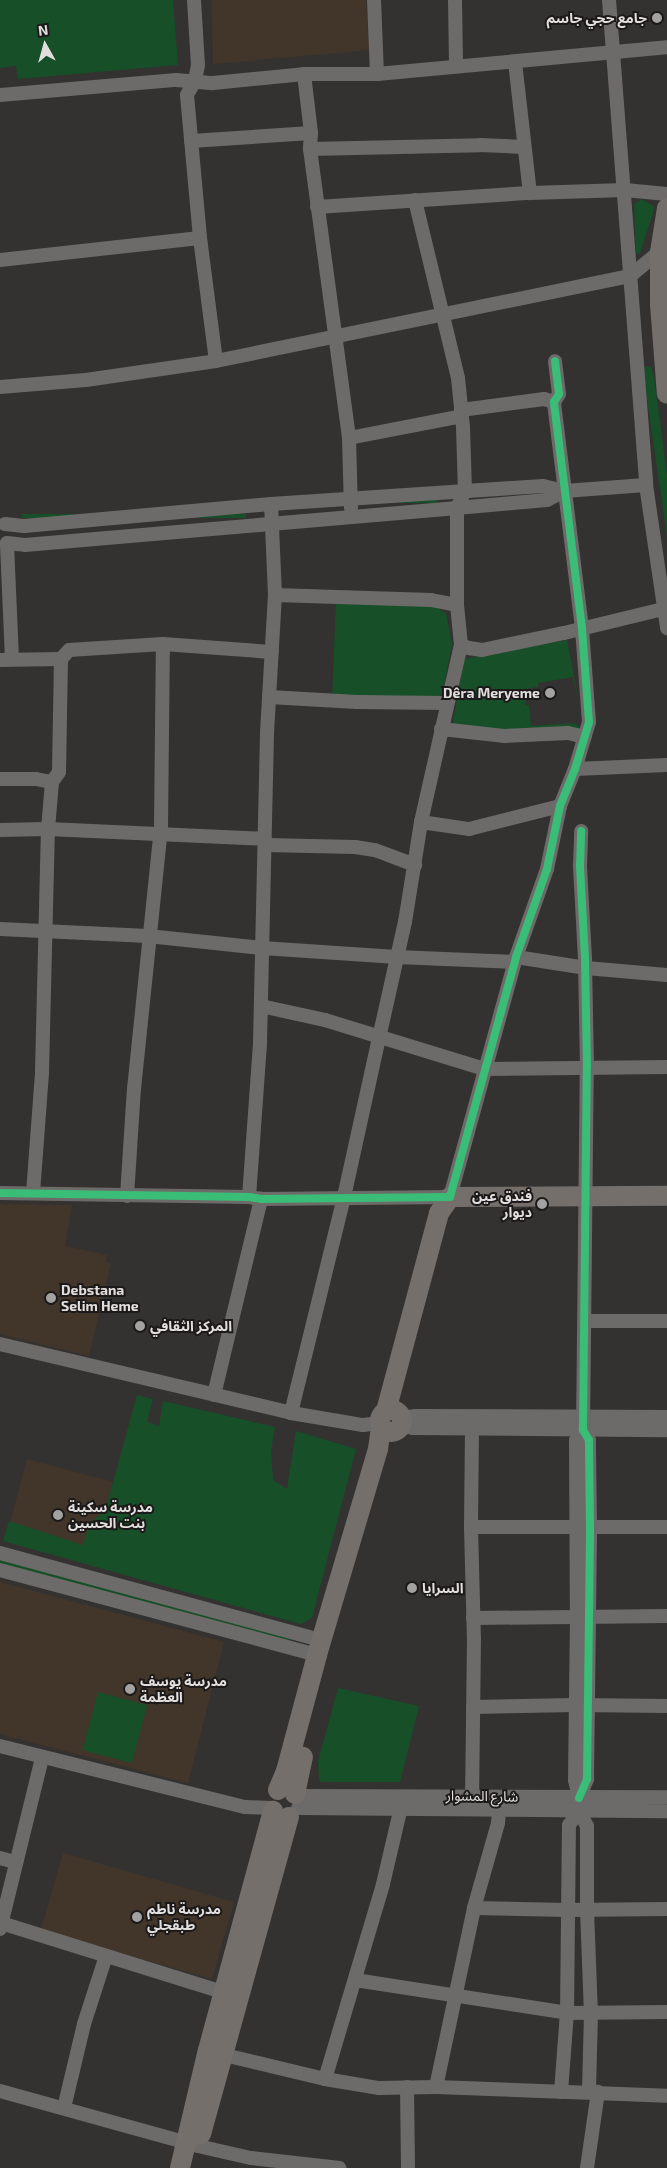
<!DOCTYPE html>
<html>
<head>
<meta charset="utf-8">
<style>
  body { margin:0 }
  #map { position:relative; width:667px; height:2168px; overflow:hidden; background:#343230; font-family:"Exo 2","Noto Sans Arabic",sans-serif }
  div>[style] { position:absolute }
  [style*='--x'] { left:calc(var(--x)*1px); top:calc(var(--y)*1px); width:calc(var(--w)*1px); rotate:calc(var(--a)*1deg) }
  .education>* { inset:0; background:#42362a; transform-origin:0 0 }
  .green>* { inset:0; background:#164f28; transform-origin:0 0 }
  .minor>* { height:14px; margin:-7px; padding:0 7px; transform-origin:7px; border-radius:7px; background:#6d6b6a }
  .secondary>* { height:20px; margin:-10px; padding:0 10px; transform-origin:10px; border-radius:10px; background:#756f6c }
  .secondary>.ring { margin:-10px; padding:0; box-sizing:content-box; background:none; border:20px solid #756f6c; border-radius:50% }
  .cycleway>* { height:8px; margin:-4px; padding:0 4px; transform-origin:4px; border-radius:4px; background:#3abd76 }
  .dots>* { width:14px; height:14px; translate:-50% -50%; box-sizing:border-box; border:2px solid #1b1919; border-radius:50% }
  span { translate:-50% -50%; white-space:nowrap; text-align:center; line-height:1.15; -webkit-text-stroke:4px #1b1919; paint-order:stroke }
  .poi-label { font-size:14px; color:#e1dedd; font-weight:700 }
  .right { translate:-100% -50%; text-align:right }
  .left { translate:0 -50%; text-align:left }
  .street-label { font-size:14px; color:#e1dedd }
  .north { position:absolute; left:20px; top:20px; width:50px; height:50px; -webkit-text-stroke:4px #1b1919; paint-order:stroke; rotate:353deg; font-size:14px; font-weight:700; line-height:20px; text-align:center; color:#e1dedd }
  .north::after { content:''; display:block; margin:auto; width:18px; height:22px; background:#e1dedd; clip-path:polygon(50% 0,100% 100%,50% 72%,0 100%) }
</style>
</head>
<body>
<div id="map">
  <div class="education">
    <i style="clip-path:polygon(212px 0,366px 0,369px 50px,213px 64px)"></i>
    <i style="clip-path:polygon(0 1204px,72px 1205px,65px 1246px,107px 1255px,106px 1262px,111px 1263px,89px 1356px,0 1334px)"></i>
    <i style="left:27px;top:1459px;width:89px;height:85px;rotate:15deg"></i>
    <i style="clip-path:polygon(0 1582px,224px 1642px,188px 1783px,0 1734px)"></i>
    <i style="left:63px;top:1853px;width:178px;height:80px;rotate:16deg"></i>
  </div>
  <div class="green">
    <i style="clip-path:polygon(0 0,173px 0,178px 65px,18px 79px,16px 66px,0 68px)"></i>
    <i style="clip-path:polygon(641px 199px,654px 206px,653px 213px,640px 253px,636px 254px,634px 205px)"></i>
    <i style="clip-path:polygon(647px 366px,651px 367px,654px 377px,667px 476px,667px 536px,645px 386px,644px 369px)"></i>
    <i style="left:437px;top:499px;width:4px;height:74px;rotate:90deg"></i>
    <i style="left:246px;top:514px;width:4px;height:224px;rotate:90deg"></i>
    <i style="clip-path:polygon(336px 604px,432px 605px,446px 613px,452px 644px,443px 692px,437px 699px,332px 698px)"></i>
    <i style="clip-path:polygon(567px 640px,580px 708px,573px 677px,538px 683px,538px 687px,524px 689px,526px 705px,529px 705px,531px 726px,575px 723px,581px 729px,508px 733px,452px 727px,464px 659px)"></i>
    <i style="clip-path:polygon(137px 1395px,153px 1399px,147px 1422px,159px 1426px,163px 1401px,275px 1427px,271px 1451px,273px 1480px,287px 1489px,296px 1431px,356px 1449px,312px 1618px,301px 1624px,3px 1541px,9px 1521px,83px 1545px,89px 1525px,106px 1508px)"></i>
    <i style="left:0;top:1558px;width:301px;height:5px;rotate:15deg"></i>
    <i style="clip-path:polygon(338px 1688px,419px 1706px,400px 1782px,321px 1782px,319px 1778px,318px 1761px)"></i>
    <i style="left:98px;top:1692px;width:51px;height:60px;rotate:15deg"></i>
  </div>
  <div class="minor">
    <i style="--x:194;--y:0;--w:65;--a:86.5"></i>
    <i style="--x:198;--y:65;--w:16;--a:101"></i>
    <i style="--x:195;--y:81;--w:16;--a:120"></i>
    <i style="--x:187;--y:95;--w:144;--a:84.8"></i>
    <i style="--x:200;--y:238;--w:124;--a:82.6"></i>
    <i style="--x:374;--y:0;--w:74;--a:87.7"></i>
    <i style="--x:455;--y:0;--w:66;--a:89.1"></i>
    <i style="--x:609;--y:0;--w:486;--a:85.6"></i>
    <i style="--x:646;--y:485;--w:145;--a:81.6"></i>
    <i style="--x:515;--y:62;--w:132;--a:83.5"></i>
    <i style="--x:304;--y:74;--w:59;--a:83.2"></i>
    <i style="--x:311;--y:133;--w:16;--a:94"></i>
    <i style="--x:310;--y:149;--w:292;--a:82.3"></i>
    <i style="--x:349;--y:438;--w:70;--a:88.4"></i>
    <i style="--x:0;--y:95;--w:177;--a:-4.9"></i>
    <i style="--x:176;--y:80;--w:37;--a:5"></i>
    <i style="--x:213;--y:83;--w:91;--a:-5.6"></i>
    <i style="--x:304;--y:74;--w:73;--a:0"></i>
    <i style="--x:377;--y:74;--w:291;--a:-5.3"></i>
    <i style="--x:191;--y:141;--w:120;--a:-3.8"></i>
    <i style="--x:310;--y:149;--w:170;--a:-1.3"></i>
    <i style="--x:480;--y:145;--w:44;--a:2.6"></i>
    <i style="--x:317;--y:207;--w:213;--a:-3.8"></i>
    <i style="--x:530;--y:193;--w:95;--a:-1.8"></i>
    <i style="--x:625;--y:190;--w:42;--a:5.4"></i>
    <i style="--x:0;--y:260;--w:201;--a:-6.3"></i>
    <i style="--x:0;--y:387;--w:86;--a:-4.7"></i>
    <i style="--x:86;--y:380;--w:131;--a:-8.3"></i>
    <i style="--x:216;--y:361;--w:423;--a:-11.6"></i>
    <i style="--x:630;--y:276;--w:44;--a:-39.5"></i>
    <i style="--x:461;--y:410;--w:84;--a:-7.5"></i>
    <i style="--x:544;--y:399;--w:10;--a:17"></i>
    <i style="--x:349;--y:438;--w:115;--a:-11"></i>
    <i style="--x:5;--y:524;--w:19;--a:6"></i>
    <i style="--x:24;--y:526;--w:248;--a:-5.1"></i>
    <i style="--x:271;--y:504;--w:273;--a:-3.8"></i>
    <i style="--x:543;--y:486;--w:22;--a:13"></i>
    <i style="--x:564;--y:491;--w:82;--a:-4.2"></i>
    <i style="--x:275;--y:595;--w:156;--a:1.8"></i>
    <i style="--x:431;--y:600;--w:26;--a:11"></i>
    <i style="--x:461;--y:645;--w:9;--a:21"></i>
    <i style="--x:469;--y:648;--w:13;--a:9"></i>
    <i style="--x:482;--y:650;--w:84;--a:-11.7"></i>
    <i style="--x:564;--y:633;--w:102;--a:-13.6"></i>
    <i style="--x:12;--y:659;--w:116;--a:-92.5"></i>
    <i style="--x:7;--y:543;--w:18;--a:6"></i>
    <i style="--x:25;--y:545;--w:434;--a:-4.9"></i>
    <i style="--x:457;--y:508;--w:90;--a:-5.1"></i>
    <i style="--x:547;--y:500;--w:19;--a:-28"></i>
    <i style="--x:0;--y:660;--w:61;--a:-0.9"></i>
    <i style="--x:61;--y:659;--w:12;--a:-48"></i>
    <i style="--x:69;--y:650;--w:94;--a:-3.7"></i>
    <i style="--x:163;--y:644;--w:109;--a:4.2"></i>
    <i style="--x:269;--y:697;--w:88;--a:3.3"></i>
    <i style="--x:357;--y:702;--w:89;--a:0.6"></i>
    <i style="--x:441;--y:729;--w:63;--a:6.3"></i>
    <i style="--x:504;--y:736;--w:64;--a:-2.7"></i>
    <i style="--x:568;--y:733;--w:17;--a:13"></i>
    <i style="--x:575;--y:769;--w:92;--a:-2.5"></i>
    <i style="--x:0;--y:779;--w:36;--a:0"></i>
    <i style="--x:36;--y:779;--w:16;--a:11"></i>
    <i style="--x:421;--y:822;--w:49;--a:8.3"></i>
    <i style="--x:469;--y:829;--w:94;--a:-14.2"></i>
    <i style="--x:0;--y:830;--w:48;--a:-1.2"></i>
    <i style="--x:48;--y:829;--w:217;--a:2.6"></i>
    <i style="--x:265;--y:845;--w:90;--a:1.3"></i>
    <i style="--x:355;--y:847;--w:20;--a:9"></i>
    <i style="--x:375;--y:850;--w:43;--a:20.6"></i>
    <i style="--x:0;--y:929;--w:148;--a:2.7"></i>
    <i style="--x:148;--y:936;--w:115;--a:6"></i>
    <i style="--x:262;--y:948;--w:135;--a:3.8"></i>
    <i style="--x:397;--y:957;--w:118;--a:2.4"></i>
    <i style="--x:516;--y:957;--w:71;--a:8.9"></i>
    <i style="--x:586;--y:968;--w:81;--a:4.9"></i>
    <i style="--x:261;--y:1006;--w:66;--a:12.3"></i>
    <i style="--x:325;--y:1020;--w:166;--a:17.1"></i>
    <i style="--x:484;--y:1069;--w:183;--a:-0.6"></i>
    <i style="--x:0;--y:1193;--w:249;--a:0.9"></i>
    <i style="--x:249;--y:1197;--w:12;--a:9"></i>
    <i style="--x:261;--y:1199;--w:189;--a:-0.6"></i>
    <i style="--x:450;--y:1197;--w:249;--a:-74.6"></i>
    <i style="--x:516;--y:957;--w:93;--a:-70.6"></i>
    <i style="--x:547;--y:869;--w:64;--a:-78.3"></i>
    <i style="--x:560;--y:806;--w:40;--a:-68"></i>
    <i style="--x:575;--y:769;--w:49;--a:-73.4"></i>
    <i style="--x:589;--y:722;--w:94;--a:-94.3"></i>
    <i style="--x:582;--y:628;--w:228;--a:-97.1"></i>
    <i style="--x:554;--y:402;--w:9;--a:-58"></i>
    <i style="--x:559;--y:394;--w:33;--a:-97"></i>
    <i style="--x:33;--y:1193;--w:121;--a:-85.7"></i>
    <i style="--x:42;--y:1072;--w:243;--a:-88.6"></i>
    <i style="--x:48;--y:829;--w:47;--a:-85.1"></i>
    <i style="--x:52;--y:782;--w:12;--a:-55"></i>
    <i style="--x:59;--y:772;--w:113;--a:-89"></i>
    <i style="--x:127;--y:1196;--w:107;--a:-86.3"></i>
    <i style="--x:134;--y:1089;--w:263;--a:-84.1"></i>
    <i style="--x:161;--y:827;--w:183;--a:-89.4"></i>
    <i style="--x:249;--y:1197;--w:155;--a:-85.9"></i>
    <i style="--x:260;--y:1042;--w:309;--a:-88.7"></i>
    <i style="--x:267;--y:733;--w:138;--a:-86.7"></i>
    <i style="--x:275;--y:595;--w:91;--a:-92.5"></i>
    <i style="--x:586;--y:1321;--w:81;--a:0"></i>
    <i style="--x:0;--y:1344;--w:299;--a:13.3"></i>
    <i style="--x:291;--y:1413;--w:73;--a:9.5"></i>
    <i style="--x:363;--y:1425;--w:17;--a:-7"></i>
    <i style="--x:214;--y:1395;--w:202;--a:-76.5"></i>
    <i style="--x:291;--y:1413;--w:222;--a:-76.2"></i>
    <i style="--x:344;--y:1197;--w:163;--a:-77.6"></i>
    <i style="--x:379;--y:1038;--w:119;--a:-77.4"></i>
    <i style="--x:405;--y:922;--w:101;--a:-80.9"></i>
    <i style="--x:421;--y:822;--w:181;--a:-77.3"></i>
    <i style="--x:461;--y:645;--w:40;--a:-95.7"></i>
    <i style="--x:457;--y:605;--w:97;--a:-90"></i>
    <i style="--x:457;--y:508;--w:19;--a:-65"></i>
    <i style="--x:465;--y:491;--w:64;--a:-91.8"></i>
    <i style="--x:463;--y:427;--w:49;--a:-95.8"></i>
    <i style="--x:458;--y:378;--w:183;--a:-103.6"></i>
    <i style="--x:401;--y:1418;--w:15;--a:-8"></i>
    <i style="--x:416;--y:1416;--w:251;--a:0.2"></i>
    <i style="--x:401;--y:1425;--w:12;--a:14"></i>
    <i style="--x:413;--y:1428;--w:254;--a:0.5"></i>
    <i style="--x:472;--y:1429;--w:98;--a:90.6"></i>
    <i style="--x:471;--y:1527;--w:112;--a:88.5"></i>
    <i style="--x:474;--y:1639;--w:156;--a:90.7"></i>
    <i style="--x:583;--y:1430;--w:12;--a:125"></i>
    <i style="--x:576;--y:1440;--w:176;--a:89.7"></i>
    <i style="--x:577;--y:1616;--w:164;--a:90.7"></i>
    <i style="--x:575;--y:1780;--w:18;--a:77"></i>
    <i style="--x:579;--y:1798;--w:13;--a:90"></i>
    <i style="--x:579;--y:1811;--w:17;--a:62"></i>
    <i style="--x:587;--y:1826;--w:84;--a:90"></i>
    <i style="--x:587;--y:1910;--w:104;--a:87.8"></i>
    <i style="--x:591;--y:2014;--w:78;--a:91.5"></i>
    <i style="--x:471;--y:1527;--w:196;--a:0"></i>
    <i style="--x:0;--y:1553;--w:333;--a:15.2"></i>
    <i style="--x:0;--y:1570;--w:328;--a:15"></i>
    <i style="--x:473;--y:1618;--w:194;--a:-0.6"></i>
    <i style="--x:473;--y:1707;--w:102;--a:-1.1"></i>
    <i style="--x:575;--y:1705;--w:92;--a:0.6"></i>
    <i style="--x:0;--y:1746;--w:252;--a:14"></i>
    <i style="--x:245;--y:1807;--w:26;--a:2"></i>
    <i style="--x:296;--y:1796;--w:371;--a:0.2"></i>
    <i style="--x:579;--y:1798;--w:21;--a:-67"></i>
    <i style="--x:587;--y:1779;--w:251;--a:-89.3"></i>
    <i style="--x:590;--y:1528;--w:88;--a:-90.7"></i>
    <i style="--x:589;--y:1440;--w:12;--a:-121"></i>
    <i style="--x:583;--y:1430;--w:364;--a:-89.4"></i>
    <i style="--x:587;--y:1066;--w:107;--a:-91.1"></i>
    <i style="--x:585;--y:959;--w:93;--a:-93.1"></i>
    <i style="--x:580;--y:866;--w:35;--a:-88"></i>
    <i style="--x:298;--y:1808;--w:369;--a:0.5"></i>
    <i style="--x:0;--y:1858;--w:16;--a:15"></i>
    <i style="--x:474;--y:1908;--w:94;--a:1.2"></i>
    <i style="--x:568;--y:1910;--w:99;--a:-0.6"></i>
    <i style="--x:1;--y:1923;--w:232;--a:17.3"></i>
    <i style="--x:0;--y:1929;--w:176;--a:-76.2"></i>
    <i style="--x:355;--y:1980;--w:215;--a:8.8"></i>
    <i style="--x:567;--y:2013;--w:100;--a:-0.6"></i>
    <i style="--x:216;--y:2053;--w:112;--a:13.4"></i>
    <i style="--x:325;--y:2079;--w:55;--a:9.5"></i>
    <i style="--x:379;--y:2088;--w:57;--a:-1"></i>
    <i style="--x:436;--y:2087;--w:231;--a:2.2"></i>
    <i style="--x:325;--y:2079;--w:203;--a:-73.4"></i>
    <i style="--x:383;--y:1884;--w:83;--a:-76.8"></i>
    <i style="--x:407;--y:2087;--w:81;--a:89.3"></i>
    <i style="--x:436;--y:2087;--w:183;--a:-78"></i>
    <i style="--x:474;--y:1908;--w:88;--a:-74.2"></i>
    <i style="--x:498;--y:1823;--w:21;--a:-85"></i>
    <i style="--x:0;--y:2091;--w:205;--a:15.5"></i>
    <i style="--x:198;--y:2146;--w:54;--a:12.8"></i>
    <i style="--x:251;--y:2158;--w:89;--a:6.5"></i>
    <i style="--x:561;--y:2092;--w:79;--a:-85.7"></i>
    <i style="--x:567;--y:2013;--w:188;--a:-89.4"></i>
    <i style="--x:569;--y:1825;--w:17;--a:-54"></i>
    <i style="--x:64;--y:2108;--w:86;--a:-76.6"></i>
    <i style="--x:84;--y:2024;--w:71;--a:-72.1"></i>
    <i style="--x:587;--y:2168;--w:77;--a:-81.8"></i>
  </div>
  <div class="secondary">
    <i style="--x:667;--y:208;--w:45;--a:99"></i>
    <i style="--x:660;--y:252;--w:52;--a:90"></i>
    <i style="--x:660;--y:304;--w:90;--a:85.6"></i>
    <i class="ring" style="left:380px;top:1410px;width:2px;height:2px"></i>
    <i style="--x:386;--y:1411;--w:205;--a:-75"></i>
    <i style="--x:439;--y:1213;--w:19;--a:-55"></i>
    <i style="--x:450;--y:1197;--w:217;--a:-0.3"></i>
    <i style="--x:278;--y:1790;--w:21;--a:-67"></i>
    <i style="--x:286;--y:1771;--w:120;--a:-75"></i>
    <i style="--x:317;--y:1655;--w:215;--a:-73.5"></i>
    <i style="--x:378;--y:1449;--w:22;--a:-82"></i>
    <i style="--x:295;--y:1794;--w:38;--a:-78"></i>
    <i style="--x:201;--y:2134;--w:329;--a:-74.5"></i>
    <i style="--x:180;--y:2168;--w:121;--a:-76.7"></i>
    <i style="--x:208;--y:2050;--w:248;--a:-74.8"></i>
  </div>
  <div class="cycleway">
    <i style="--x:0;--y:1193;--w:249;--a:0.9"></i>
    <i style="--x:249;--y:1197;--w:12;--a:9"></i>
    <i style="--x:261;--y:1199;--w:189;--a:-0.6"></i>
    <i style="--x:450;--y:1197;--w:249;--a:-74.6"></i>
    <i style="--x:516;--y:957;--w:93;--a:-70.6"></i>
    <i style="--x:547;--y:869;--w:64;--a:-78.3"></i>
    <i style="--x:560;--y:806;--w:40;--a:-68"></i>
    <i style="--x:575;--y:769;--w:49;--a:-73.4"></i>
    <i style="--x:589;--y:722;--w:94;--a:-94.3"></i>
    <i style="--x:582;--y:628;--w:228;--a:-97.1"></i>
    <i style="--x:554;--y:402;--w:9;--a:-58"></i>
    <i style="--x:559;--y:394;--w:33;--a:-97"></i>
    <i style="--x:579;--y:1798;--w:21;--a:-67"></i>
    <i style="--x:587;--y:1779;--w:251;--a:-89.3"></i>
    <i style="--x:590;--y:1528;--w:88;--a:-90.7"></i>
    <i style="--x:589;--y:1440;--w:12;--a:-121"></i>
    <i style="--x:583;--y:1430;--w:364;--a:-89.4"></i>
    <i style="--x:587;--y:1066;--w:107;--a:-91.1"></i>
    <i style="--x:585;--y:959;--w:93;--a:-93.1"></i>
    <i style="--x:580;--y:866;--w:35;--a:-88"></i>
  </div>
  <div class="dots">
    <i style="left:657px;top:18px;background:#a4a2a0"></i>
    <i style="left:550px;top:693px;background:#a4a2a0"></i>
    <i style="left:542px;top:1204px;background:#a4a2a0"></i>
    <i style="left:51px;top:1298px;background:#a4a2a0"></i>
    <i style="left:140px;top:1326px;background:#a4a2a0"></i>
    <i style="left:58px;top:1515px;background:#a4a2a0"></i>
    <i style="left:412px;top:1588px;background:#a4a2a0"></i>
    <i style="left:130px;top:1689px;background:#a4a2a0"></i>
    <i style="left:137px;top:1917px;background:#a4a2a0"></i>
  </div>
  <div class="poi-label">
    <span class="right" style="left:647px;top:18px">جامع حجي جاسم</span>
    <span class="right" style="left:540px;top:693px">Dêra Meryeme</span>
    <span class="right" style="left:532px;top:1204px">فندق عين<br>ديوار</span>
    <span class="left" style="left:61px;top:1298px">Debstana<br>Selim Heme</span>
    <span class="left" style="left:150px;top:1326px">المركز الثقافي</span>
    <span class="left" style="left:68px;top:1515px">مدرسة سكينة<br>بنت الحسين</span>
    <span class="left" style="left:422px;top:1588px">السرايا</span>
    <span class="left" style="left:140px;top:1689px">مدرسة يوسف<br>العظمة</span>
    <span class="left" style="left:147px;top:1917px">مدرسة ناطم<br>طبقجلي</span>
  </div>
  <div class="street-label">
    <span style="left:482px;top:1796px;rotate:1deg">شارع المشوار</span>
  </div>
  <div class="north">N</div>
</div>
</body>
</html>
